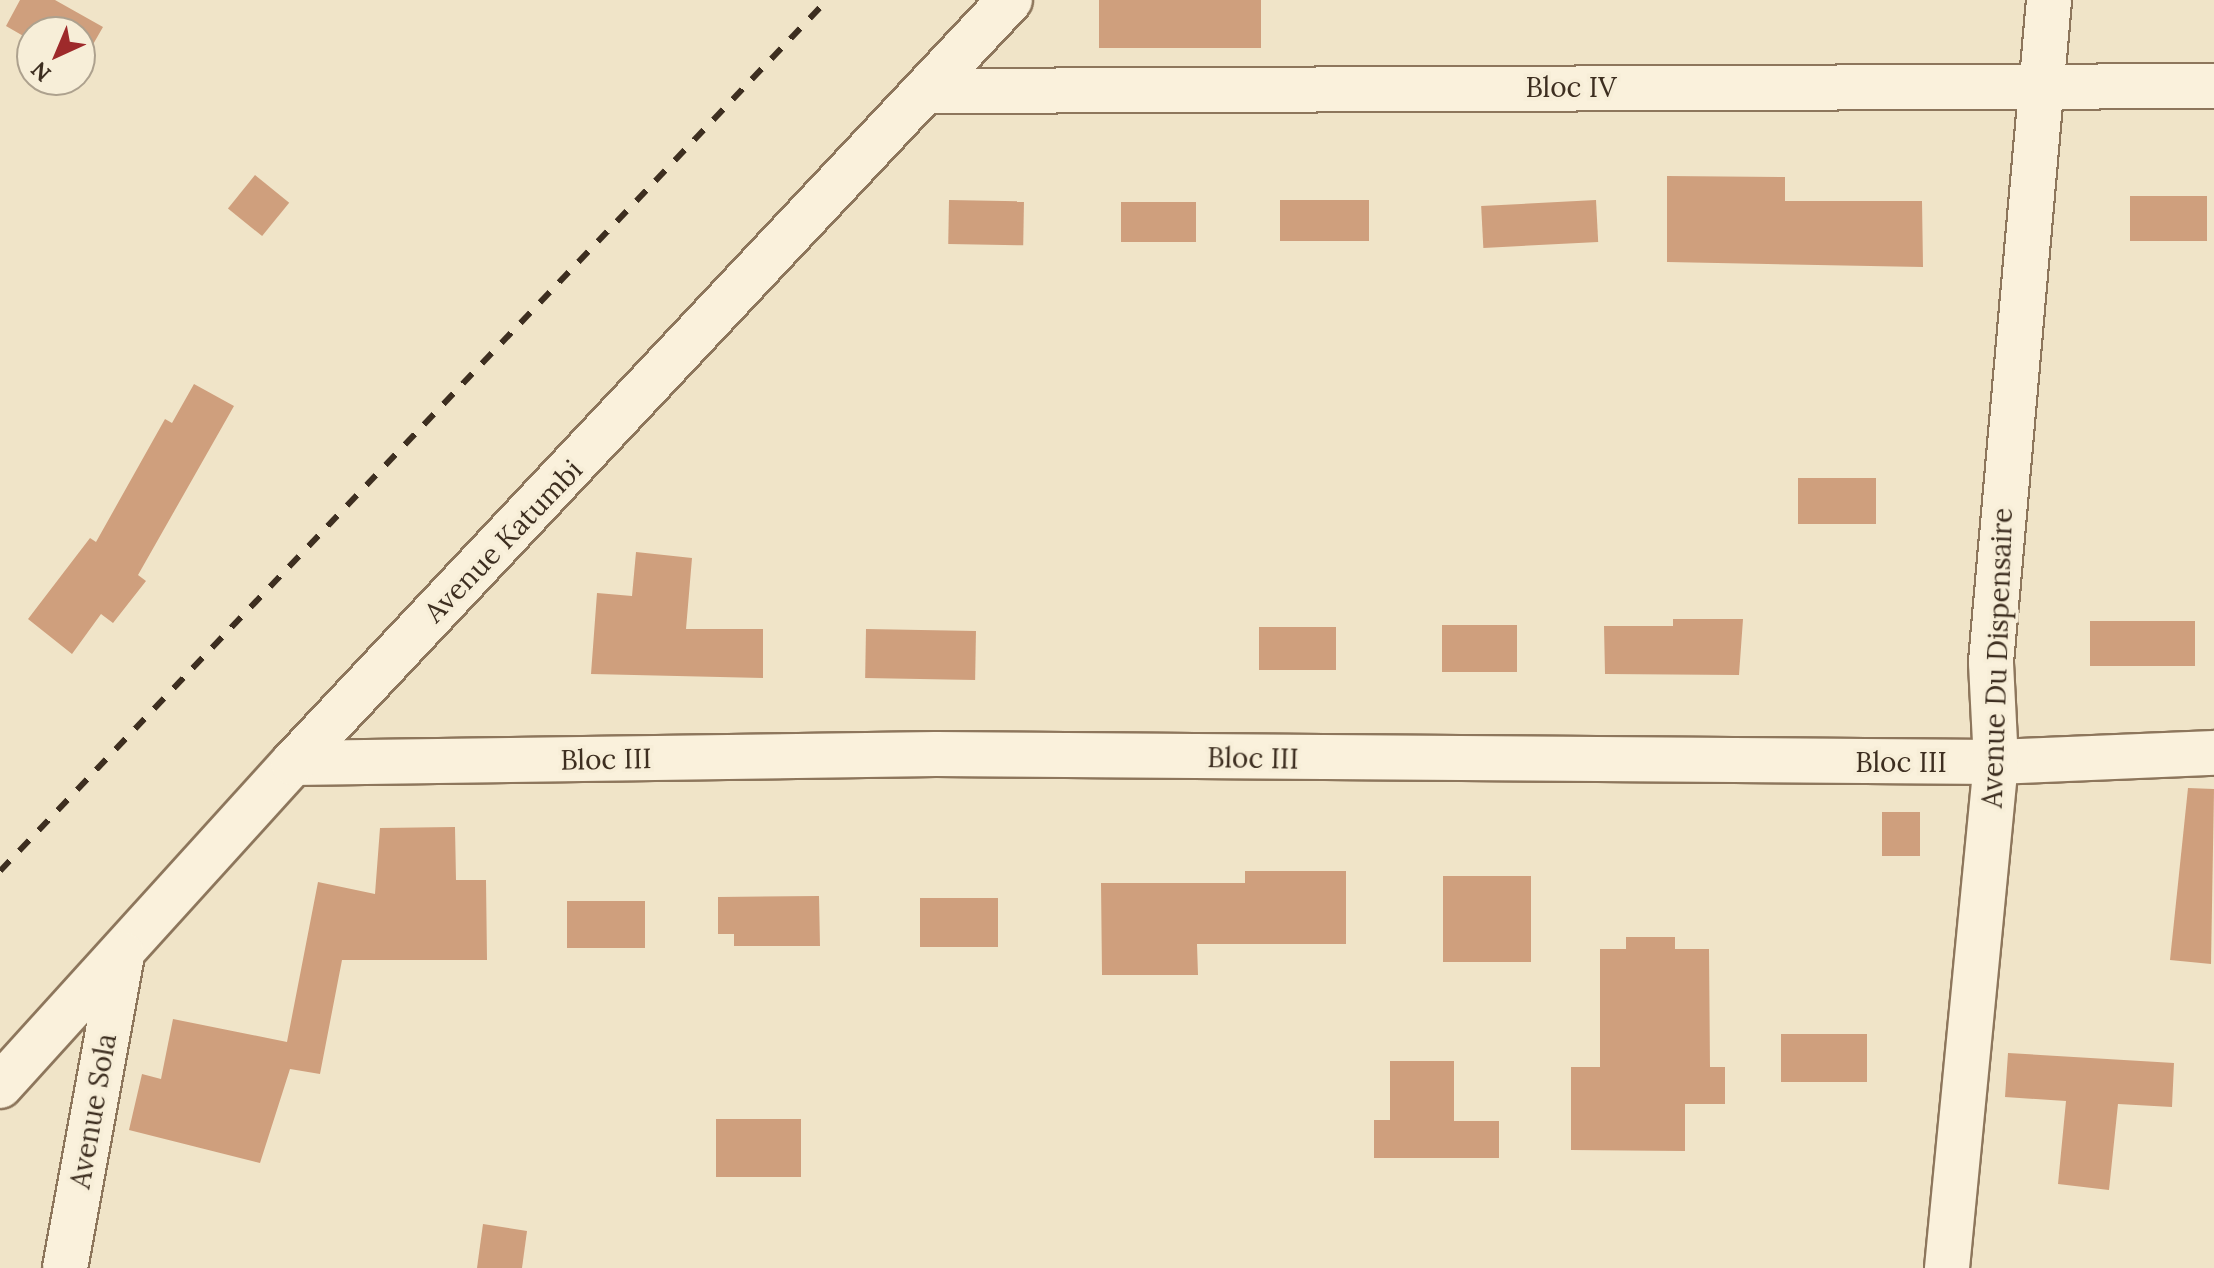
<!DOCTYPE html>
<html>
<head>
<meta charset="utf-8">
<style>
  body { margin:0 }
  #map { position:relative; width:2214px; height:1268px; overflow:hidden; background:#f0e4c8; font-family:Lora,serif }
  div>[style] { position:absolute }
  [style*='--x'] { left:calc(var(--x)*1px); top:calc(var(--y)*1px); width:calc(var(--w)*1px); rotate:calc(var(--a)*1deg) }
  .building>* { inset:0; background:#cf9f7d; transform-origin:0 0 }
  .roads { filter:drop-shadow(2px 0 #8d765c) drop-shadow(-2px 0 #8d765c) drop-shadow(0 2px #8d765c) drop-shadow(0 -2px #8d765c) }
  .minor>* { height:44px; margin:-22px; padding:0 22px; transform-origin:22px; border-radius:22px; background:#faf1dc }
  .rail>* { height:6px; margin-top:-3px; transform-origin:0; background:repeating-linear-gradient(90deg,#3d2e20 0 14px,transparent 0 28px) }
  span { translate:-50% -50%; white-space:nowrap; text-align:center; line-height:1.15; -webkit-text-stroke:7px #f7eed8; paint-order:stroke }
  .street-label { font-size:28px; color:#3d2e20 }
  .north { position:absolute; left:16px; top:16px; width:80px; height:80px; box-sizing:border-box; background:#f7eed8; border:2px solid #ada18e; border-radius:50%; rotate:224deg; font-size:22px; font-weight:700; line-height:32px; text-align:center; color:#3d2e20 }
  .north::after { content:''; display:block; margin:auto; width:28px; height:36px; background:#9e2a2b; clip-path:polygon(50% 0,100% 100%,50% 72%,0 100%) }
</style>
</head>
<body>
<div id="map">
  <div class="building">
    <i style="clip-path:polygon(20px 0,55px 0,103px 27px,80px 67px,80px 32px,32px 32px,32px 41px,6px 26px)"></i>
    <i style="left:1099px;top:0;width:162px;height:48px"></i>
    <i style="left:255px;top:175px;width:44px;height:43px;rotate:39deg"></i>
    <i style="clip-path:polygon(1667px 176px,1785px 177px,1785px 201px,1922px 201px,1923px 267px,1667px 262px)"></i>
    <i style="left:2130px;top:196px;width:77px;height:45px"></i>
    <i style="left:949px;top:200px;width:75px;height:44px;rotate:1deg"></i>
    <i style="left:1280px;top:200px;width:89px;height:41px"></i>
    <i style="left:1596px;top:200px;width:42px;height:115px;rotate:87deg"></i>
    <i style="left:1121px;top:202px;width:75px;height:40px"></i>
    <i style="clip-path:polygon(194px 384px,234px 406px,138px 575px,146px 581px,113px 623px,101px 614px,72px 654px,28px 619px,90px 538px,96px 542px,165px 419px,172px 423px)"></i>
    <i style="left:1798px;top:478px;width:78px;height:46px"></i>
    <i style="clip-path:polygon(636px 552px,692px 558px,686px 629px,763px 629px,763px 678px,591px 674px,597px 593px,632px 596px)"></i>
    <i style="clip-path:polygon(1673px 619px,1743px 619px,1739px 675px,1605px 674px,1604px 626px,1673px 626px)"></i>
    <i style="left:2195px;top:621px;width:45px;height:105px;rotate:90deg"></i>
    <i style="left:1442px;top:625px;width:75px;height:47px"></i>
    <i style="left:1259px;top:627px;width:77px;height:43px"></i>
    <i style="left:866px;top:629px;width:110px;height:49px;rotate:1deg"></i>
    <i style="clip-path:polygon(2188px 788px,2214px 789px,2211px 964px,2170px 960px)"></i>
    <i style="left:1882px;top:812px;width:38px;height:44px"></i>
    <i style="clip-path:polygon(455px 827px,456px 880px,486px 880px,487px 960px,342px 960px,320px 1074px,290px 1069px,260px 1163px,129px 1130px,142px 1074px,161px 1079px,173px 1019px,287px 1042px,318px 882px,375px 894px,380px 828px)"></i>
    <i style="clip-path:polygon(1245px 871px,1346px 871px,1346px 944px,1197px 944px,1198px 975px,1102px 975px,1101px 883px,1245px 883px)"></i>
    <i style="left:1443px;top:876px;width:88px;height:86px"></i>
    <i style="clip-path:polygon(819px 896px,820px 946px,734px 946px,734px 934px,718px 934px,718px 897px)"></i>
    <i style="left:920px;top:898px;width:78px;height:49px"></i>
    <i style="left:645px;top:901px;width:47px;height:78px;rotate:90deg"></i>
    <i style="clip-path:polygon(1626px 937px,1675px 937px,1675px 949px,1709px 949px,1710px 1067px,1725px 1067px,1725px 1104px,1685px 1104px,1685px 1151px,1571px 1150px,1571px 1067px,1600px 1067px,1600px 949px,1626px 949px)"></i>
    <i style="left:1781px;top:1034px;width:86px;height:48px"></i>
    <i style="clip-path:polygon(2008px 1053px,2174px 1063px,2172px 1107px,2118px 1104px,2109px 1190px,2058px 1184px,2066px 1101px,2005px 1097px)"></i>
    <i style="clip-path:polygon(1390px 1061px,1454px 1061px,1454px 1121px,1499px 1121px,1499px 1158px,1374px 1158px,1374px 1120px,1390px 1120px)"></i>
    <i style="left:716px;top:1119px;width:85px;height:58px"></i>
    <i style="clip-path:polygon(483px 1224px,527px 1231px,522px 1268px,477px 1268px)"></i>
  </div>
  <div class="roads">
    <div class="minor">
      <i style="--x:928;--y:91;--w:1286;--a:-0.22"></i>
      <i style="--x:293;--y:763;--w:643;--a:-0.8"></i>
      <i style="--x:936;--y:754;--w:1060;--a:0.43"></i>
      <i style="--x:1996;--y:762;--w:218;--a:-2.4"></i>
      <i style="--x:0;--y:1086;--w:436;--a:-47.8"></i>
      <i style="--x:293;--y:763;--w:1047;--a:-46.78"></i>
      <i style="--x:65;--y:1268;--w:319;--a:-79.7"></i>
      <i style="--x:1947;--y:1268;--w:508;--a:-84.47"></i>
      <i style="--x:1996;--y:762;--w:100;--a:-92.9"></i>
      <i style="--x:1991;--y:662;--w:665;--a:-84.99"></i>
    </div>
  </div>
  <div class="rail">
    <i style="--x:0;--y:871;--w:1201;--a:-46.48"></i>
  </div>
  <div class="street-label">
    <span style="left:1571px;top:87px">Bloc IV</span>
    <span style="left:503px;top:541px;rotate:-46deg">Avenue Katumbi</span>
    <span style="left:1997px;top:658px;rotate:-88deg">Avenue Du Dispensaire</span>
    <span style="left:1253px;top:758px;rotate:1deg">Bloc III</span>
    <span style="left:606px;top:759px;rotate:-1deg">Bloc III</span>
    <span style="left:1901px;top:762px">Bloc III</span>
    <span style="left:93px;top:1111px;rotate:-80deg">Avenue Sola</span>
  </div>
  <div class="north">N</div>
</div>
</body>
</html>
